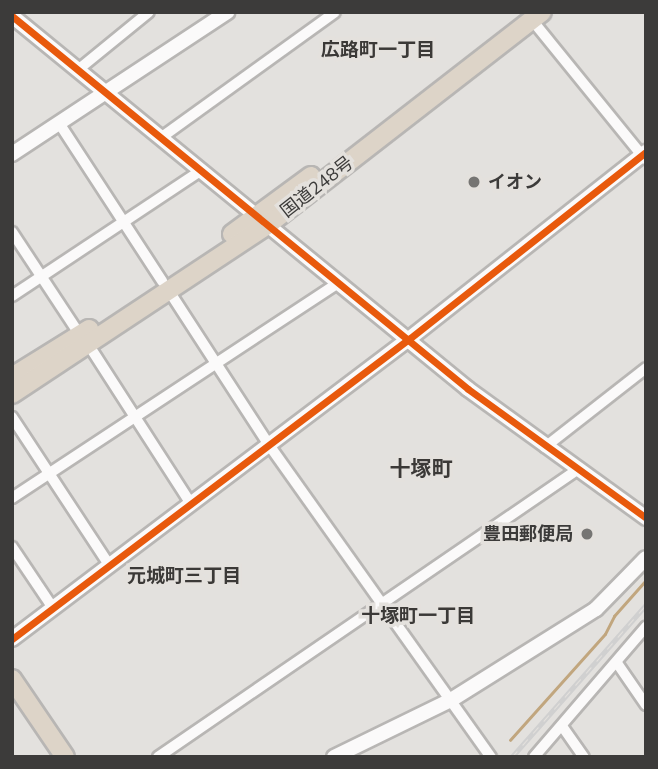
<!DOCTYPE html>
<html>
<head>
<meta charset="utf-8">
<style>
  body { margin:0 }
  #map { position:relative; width:658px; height:769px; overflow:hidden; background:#e3e1de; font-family:"Nunito Sans","Noto Sans JP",sans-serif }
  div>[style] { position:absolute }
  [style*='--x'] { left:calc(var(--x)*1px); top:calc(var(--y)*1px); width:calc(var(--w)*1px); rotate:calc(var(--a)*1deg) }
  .stream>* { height:2.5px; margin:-1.25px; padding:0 1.25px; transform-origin:1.25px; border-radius:1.25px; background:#c1a67e }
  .roads { filter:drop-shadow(2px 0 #b8b6b4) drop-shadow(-2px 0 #b8b6b4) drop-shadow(0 2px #b8b6b4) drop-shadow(0 -2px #b8b6b4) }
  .street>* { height:10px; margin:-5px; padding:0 5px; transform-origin:5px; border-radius:5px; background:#fbfafa }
  .secondary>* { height:14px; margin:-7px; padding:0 7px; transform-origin:7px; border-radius:7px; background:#fbfafa }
  .highway>* { height:18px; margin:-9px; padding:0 9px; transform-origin:9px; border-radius:9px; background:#ddd4c8 }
  .rail>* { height:5px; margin-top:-2.5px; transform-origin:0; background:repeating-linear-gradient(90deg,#e4e1dd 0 8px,#d0d0d0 0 16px); box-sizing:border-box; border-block:2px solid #d0d0d0 }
  .cycleway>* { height:7px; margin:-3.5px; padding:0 3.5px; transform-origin:3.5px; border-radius:3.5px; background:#e8590c }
  .dots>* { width:19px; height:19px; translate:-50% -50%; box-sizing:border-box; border:4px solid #e4e1dd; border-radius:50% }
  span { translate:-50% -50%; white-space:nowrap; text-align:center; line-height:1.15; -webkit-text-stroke:7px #e4e1dd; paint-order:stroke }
  .poi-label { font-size:18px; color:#3c3b3a; font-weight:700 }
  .left { translate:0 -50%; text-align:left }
  .right { translate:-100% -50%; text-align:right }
  .street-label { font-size:18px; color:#3c3b3a }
  .neighbourhood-label { font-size:19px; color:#3b3937; font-weight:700 }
  .quarter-label { font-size:21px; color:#3b3937; font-weight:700 }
  .frame { position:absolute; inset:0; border:14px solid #3c3b3a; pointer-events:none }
</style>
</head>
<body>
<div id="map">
  <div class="stream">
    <i style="--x:510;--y:740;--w:142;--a:-48.1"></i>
    <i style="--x:605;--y:634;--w:20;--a:-63"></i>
    <i style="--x:614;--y:616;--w:48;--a:-48.4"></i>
  </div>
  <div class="roads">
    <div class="street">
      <i style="--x:532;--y:20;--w:179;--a:50.9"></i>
      <i style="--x:79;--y:69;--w:90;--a:-39.2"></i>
      <i style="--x:59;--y:123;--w:189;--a:56.9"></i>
      <i style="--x:162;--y:137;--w:213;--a:-35.8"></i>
      <i style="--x:12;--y:232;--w:123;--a:56.6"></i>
      <i style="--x:169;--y:291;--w:184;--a:57"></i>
      <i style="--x:269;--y:445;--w:383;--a:54.6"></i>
      <i style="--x:12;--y:296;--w:228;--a:-33.6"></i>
      <i style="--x:88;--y:344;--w:190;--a:57.2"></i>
      <i style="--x:12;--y:417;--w:178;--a:56.7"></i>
      <i style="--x:545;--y:447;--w:128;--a:-38"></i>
      <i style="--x:12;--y:498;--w:392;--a:-33.4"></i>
      <i style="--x:12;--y:547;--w:73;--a:56.1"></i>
      <i style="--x:617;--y:663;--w:51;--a:55.4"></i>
      <i style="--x:562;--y:726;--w:38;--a:55"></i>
      <i style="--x:158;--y:757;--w:508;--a:-34.41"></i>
      <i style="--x:534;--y:757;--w:172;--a:-49.3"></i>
    </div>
    <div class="secondary">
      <i style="--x:12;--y:16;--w:589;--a:39.28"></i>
      <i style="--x:468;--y:389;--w:220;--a:35.9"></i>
      <i style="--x:12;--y:154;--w:258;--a:-33.4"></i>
      <i style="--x:12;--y:639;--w:498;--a:-37.1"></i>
      <i style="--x:409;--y:339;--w:302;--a:-38.3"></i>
      <i style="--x:334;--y:757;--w:130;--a:-26"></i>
      <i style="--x:451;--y:700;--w:171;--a:-32.1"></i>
      <i style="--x:596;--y:609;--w:71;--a:-45.6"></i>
    </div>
    <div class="highway">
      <i style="--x:232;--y:234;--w:98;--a:-36.3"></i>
      <i style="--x:12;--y:377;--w:91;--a:-31.9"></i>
      <i style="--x:12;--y:394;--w:310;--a:-33.5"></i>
      <i style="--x:270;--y:223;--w:344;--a:-37.8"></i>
      <i style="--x:12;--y:679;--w:94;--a:55.8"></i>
    </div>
  </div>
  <div class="rail">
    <i style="--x:512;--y:757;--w:203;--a:-48.6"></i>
  </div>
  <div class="cycleway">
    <i style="--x:12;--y:16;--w:589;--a:39.28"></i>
    <i style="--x:468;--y:389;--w:220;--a:35.9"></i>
    <i style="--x:12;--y:639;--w:498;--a:-37.1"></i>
    <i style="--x:409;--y:339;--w:302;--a:-38.3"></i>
  </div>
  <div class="dots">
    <i style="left:474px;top:182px;background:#767573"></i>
    <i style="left:587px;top:534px;background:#767573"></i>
  </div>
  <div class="poi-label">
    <span class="left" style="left:488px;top:182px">イオン</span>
    <span class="right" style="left:573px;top:534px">豊田郵便局</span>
  </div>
  <div class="street-label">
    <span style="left:317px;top:187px;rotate:-38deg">国道248号</span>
  </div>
  <div class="neighbourhood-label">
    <span style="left:378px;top:51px">広路町一丁目</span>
    <span style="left:184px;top:577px">元城町三丁目</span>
    <span style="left:418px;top:617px">十塚町一丁目</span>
  </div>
  <div class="quarter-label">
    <span style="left:421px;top:469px">十塚町</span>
  </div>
  <div class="frame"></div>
</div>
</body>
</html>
